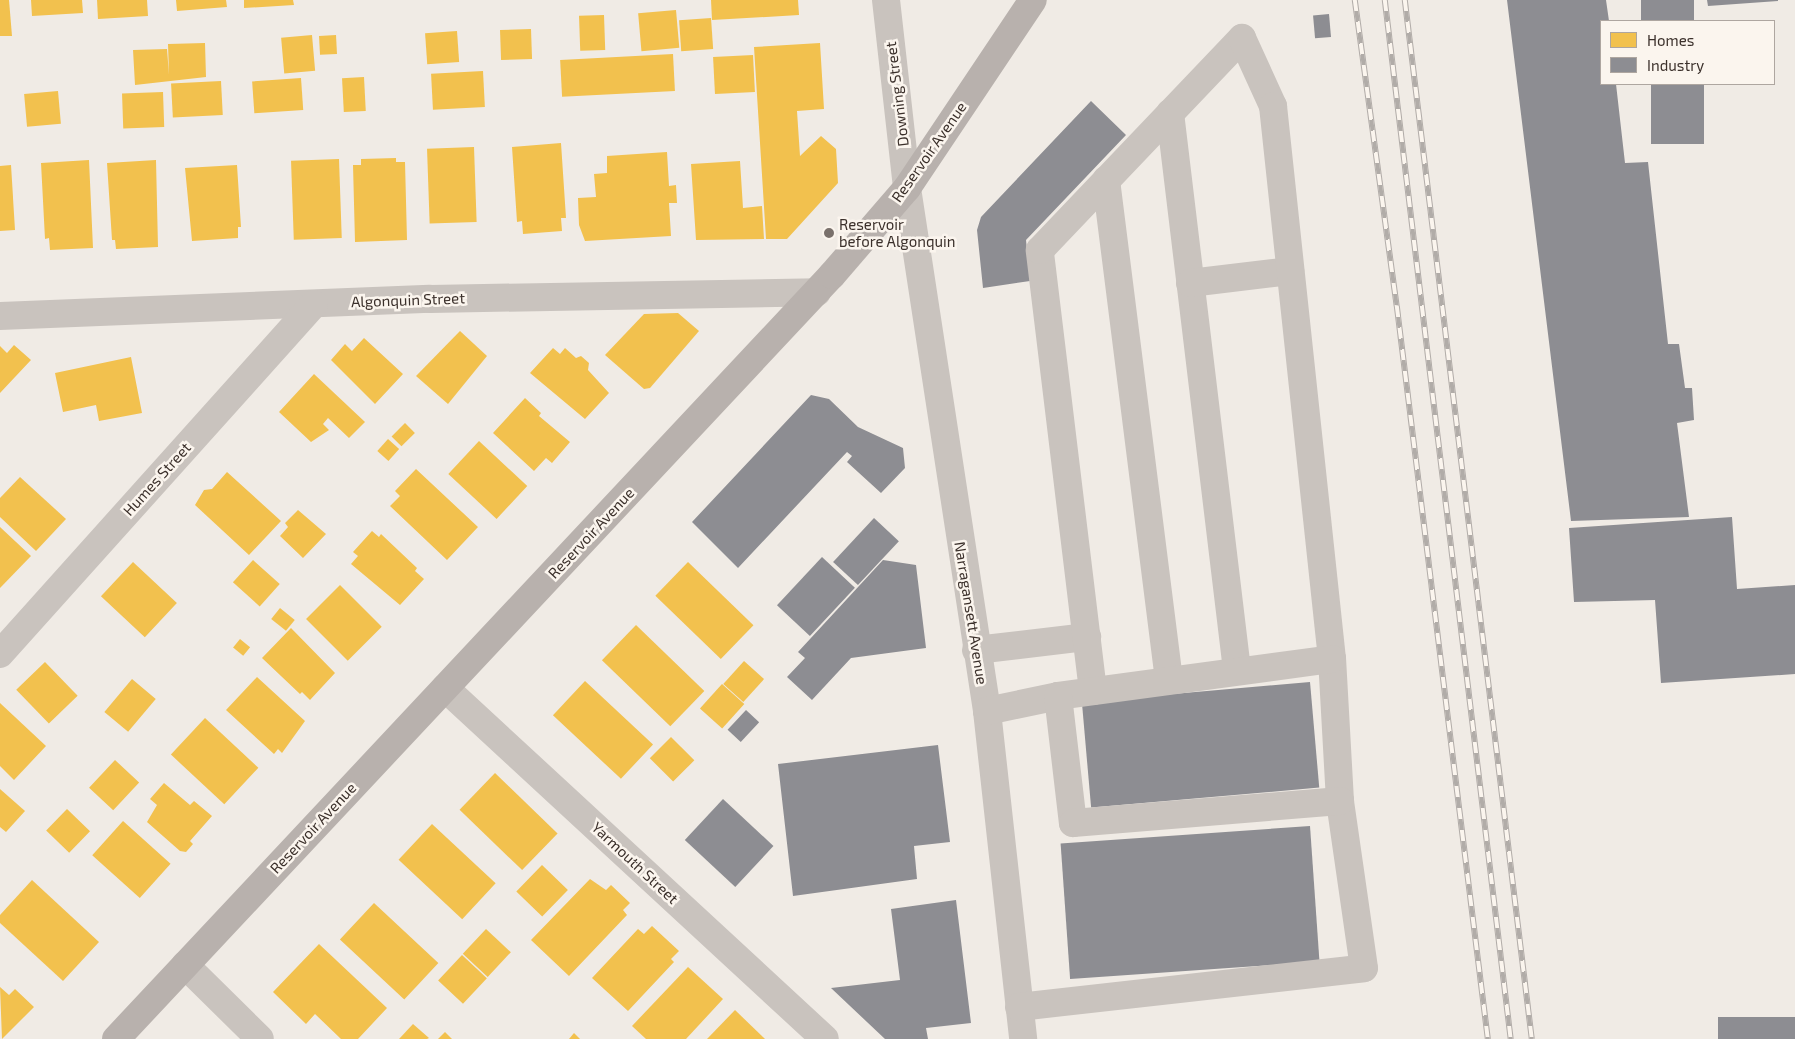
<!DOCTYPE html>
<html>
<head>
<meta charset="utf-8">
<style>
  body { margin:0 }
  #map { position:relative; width:1795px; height:1039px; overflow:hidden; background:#f0ebe5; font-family:"Exo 2",sans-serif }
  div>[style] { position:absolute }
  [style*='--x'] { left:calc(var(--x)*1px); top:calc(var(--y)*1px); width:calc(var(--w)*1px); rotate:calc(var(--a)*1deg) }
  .homes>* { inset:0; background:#f2c14e; transform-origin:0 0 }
  .industry>* { inset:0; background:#8d8d92; transform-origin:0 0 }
  .minor>* { height:28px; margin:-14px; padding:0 14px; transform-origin:14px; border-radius:14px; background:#c9c3be }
  .major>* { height:28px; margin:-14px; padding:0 14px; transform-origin:14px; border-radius:14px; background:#b8b1ad }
  .rail>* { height:5.5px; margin-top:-2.75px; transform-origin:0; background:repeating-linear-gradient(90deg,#fbf5ee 0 11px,#b1aca8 0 22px); box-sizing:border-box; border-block:1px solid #b1aca8 }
  .dots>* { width:14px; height:14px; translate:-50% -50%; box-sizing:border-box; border:2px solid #fbf5ee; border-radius:50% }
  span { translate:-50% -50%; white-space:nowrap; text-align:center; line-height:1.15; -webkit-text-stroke:5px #fbf5ee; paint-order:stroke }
  .street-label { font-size:15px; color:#3b302b }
  .poi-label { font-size:15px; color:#3b302b }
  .left { translate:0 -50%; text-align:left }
  .legend { position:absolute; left:1600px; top:20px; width:175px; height:65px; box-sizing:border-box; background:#fbf5ee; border:1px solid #aea6a0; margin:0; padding:6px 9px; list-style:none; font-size:15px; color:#3b302b }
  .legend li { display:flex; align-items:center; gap:10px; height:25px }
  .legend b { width:25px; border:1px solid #aea6a0 }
</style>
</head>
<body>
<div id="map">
  <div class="homes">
    <i style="clip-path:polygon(0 0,9px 0,12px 36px,0 36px)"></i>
    <i style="clip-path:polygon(31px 0,82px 0,83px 13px,32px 16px)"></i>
    <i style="clip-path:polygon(97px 0,147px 0,148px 16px,98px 19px)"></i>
    <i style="clip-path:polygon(176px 0,226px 0,227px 7px,177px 11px)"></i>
    <i style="clip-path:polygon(244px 0,293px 0,294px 5px,244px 8px)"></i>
    <i style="clip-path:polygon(711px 0,798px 0,799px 15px,712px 20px)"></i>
    <i style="left:676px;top:10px;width:38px;height:38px;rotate:85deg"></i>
    <i style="left:604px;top:15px;width:35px;height:25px;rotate:88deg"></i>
    <i style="left:711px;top:18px;width:31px;height:32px;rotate:86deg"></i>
    <i style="left:531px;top:29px;width:30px;height:31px;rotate:88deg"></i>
    <i style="left:457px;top:31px;width:31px;height:32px;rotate:86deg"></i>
    <i style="left:312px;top:35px;width:36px;height:31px;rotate:85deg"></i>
    <i style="left:336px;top:35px;width:19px;height:17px;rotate:87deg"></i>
    <i style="clip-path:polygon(205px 43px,206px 77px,135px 85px,133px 50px,167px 49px,169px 75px,168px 44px)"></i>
    <i style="clip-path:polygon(820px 43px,824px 109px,797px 111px,800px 156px,821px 136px,836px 149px,838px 183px,787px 239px,766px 239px,754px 47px)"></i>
    <i style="left:673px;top:54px;width:37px;height:113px;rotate:87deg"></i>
    <i style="left:753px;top:55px;width:37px;height:40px;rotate:87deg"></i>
    <i style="left:483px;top:71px;width:36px;height:52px;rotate:87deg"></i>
    <i style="left:364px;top:77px;width:34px;height:22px;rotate:87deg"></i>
    <i style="left:301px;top:78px;width:32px;height:49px;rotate:86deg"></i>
    <i style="left:221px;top:81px;width:34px;height:50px;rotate:87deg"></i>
    <i style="left:58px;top:91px;width:33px;height:34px;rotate:85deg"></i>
    <i style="left:163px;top:92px;width:35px;height:41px;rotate:88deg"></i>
    <i style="clip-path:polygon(561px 143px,566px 218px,561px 218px,562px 231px,523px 234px,522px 221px,517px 222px,512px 147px)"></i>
    <i style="left:474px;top:147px;width:75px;height:47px;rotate:88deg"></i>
    <i style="clip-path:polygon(667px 152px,669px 186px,676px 185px,677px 203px,669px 203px,671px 236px,585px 241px,579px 225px,578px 198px,596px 197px,594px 174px,607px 173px,607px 156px)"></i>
    <i style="clip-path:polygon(396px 158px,396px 162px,405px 162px,407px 240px,355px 242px,353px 165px,361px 165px,361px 159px)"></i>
    <i style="left:339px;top:159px;width:79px;height:48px;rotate:88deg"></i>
    <i style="clip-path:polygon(89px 160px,93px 248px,50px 250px,49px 238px,45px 239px,41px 163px)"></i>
    <i style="clip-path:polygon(156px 160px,158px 247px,116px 249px,115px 240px,112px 240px,107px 163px)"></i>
    <i style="clip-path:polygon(740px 161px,743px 208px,762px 206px,764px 239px,696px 240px,691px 164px)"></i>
    <i style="clip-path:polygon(11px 165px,15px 230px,0 231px,0 166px)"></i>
    <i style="clip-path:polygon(237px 165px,241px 227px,238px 227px,238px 238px,192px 241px,185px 168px)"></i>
    <i style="clip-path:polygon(678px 313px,699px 331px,650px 388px,644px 389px,605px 355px,644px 314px)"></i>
    <i style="clip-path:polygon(460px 331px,487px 356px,448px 404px,416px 376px)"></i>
    <i style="clip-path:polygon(364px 338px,403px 374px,375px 404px,331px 360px,345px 344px,352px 351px)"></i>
    <i style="clip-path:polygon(14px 345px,31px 360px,0 393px,0 346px,7px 353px)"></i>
    <i style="clip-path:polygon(553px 348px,560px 354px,565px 348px,576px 358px,581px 356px,589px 363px,588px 370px,609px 393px,585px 419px,530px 373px)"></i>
    <i style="clip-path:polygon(131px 357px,142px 413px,99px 421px,96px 405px,63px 412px,55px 373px)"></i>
    <i style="clip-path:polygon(314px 374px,365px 422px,349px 438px,328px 418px,323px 424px,329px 430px,311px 442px,279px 412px)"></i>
    <i style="clip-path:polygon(525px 398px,541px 413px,539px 416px,570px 442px,552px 463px,546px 458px,534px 471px,493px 433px)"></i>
    <i style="left:405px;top:423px;width:14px;height:19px;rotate:45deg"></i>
    <i style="left:388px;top:439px;width:15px;height:16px;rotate:42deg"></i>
    <i style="left:479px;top:441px;width:66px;height:45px;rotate:43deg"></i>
    <i style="clip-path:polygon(416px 469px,478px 527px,447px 560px,390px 506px,400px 496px,395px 491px)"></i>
    <i style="clip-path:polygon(227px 472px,281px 521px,249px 555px,195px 505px,204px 490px,212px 489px)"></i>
    <i style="clip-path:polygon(20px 477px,66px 519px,36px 551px,0 517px,0 498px)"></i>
    <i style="clip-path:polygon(298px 510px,326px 534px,303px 558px,280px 536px,288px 527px,285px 523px)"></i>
    <i style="clip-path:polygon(0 527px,31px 556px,0 588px)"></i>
    <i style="clip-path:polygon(372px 531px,379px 537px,381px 534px,417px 568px,415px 571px,424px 579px,400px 605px,351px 564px,358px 556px,353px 552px)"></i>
    <i style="left:253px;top:560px;width:36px;height:30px;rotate:42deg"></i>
    <i style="left:133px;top:562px;width:60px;height:47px;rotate:43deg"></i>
    <i style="left:688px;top:562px;width:91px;height:47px;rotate:44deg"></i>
    <i style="left:340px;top:585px;width:59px;height:48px;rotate:45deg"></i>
    <i style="left:280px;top:608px;width:19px;height:14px;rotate:39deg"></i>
    <i style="left:636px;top:625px;width:95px;height:49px;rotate:44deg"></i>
    <i style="clip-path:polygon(291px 628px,335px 673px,310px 700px,302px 692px,300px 694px,262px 658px)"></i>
    <i style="left:240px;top:639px;width:13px;height:11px;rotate:39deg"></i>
    <i style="left:744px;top:661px;width:27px;height:31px;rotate:42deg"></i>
    <i style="left:45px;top:662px;width:47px;height:40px;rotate:46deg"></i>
    <i style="clip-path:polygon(257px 677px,305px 721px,282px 753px,278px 749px,274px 754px,226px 710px)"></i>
    <i style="left:132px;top:679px;width:31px;height:43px;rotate:40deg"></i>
    <i style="left:585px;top:681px;width:93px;height:47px;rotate:43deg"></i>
    <i style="left:722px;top:684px;width:30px;height:33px;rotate:42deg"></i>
    <i style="clip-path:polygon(0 703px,46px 746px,14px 780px,0 766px)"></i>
    <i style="left:205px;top:718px;width:73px;height:50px;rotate:43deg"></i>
    <i style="left:671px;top:737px;width:33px;height:30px;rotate:45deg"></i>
    <i style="left:115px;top:760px;width:33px;height:38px;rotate:43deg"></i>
    <i style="left:495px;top:773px;width:87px;height:51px;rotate:44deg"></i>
    <i style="clip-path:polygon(164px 783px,190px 805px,194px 801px,212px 816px,190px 841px,193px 844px,186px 852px,180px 851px,147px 822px,157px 805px,150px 799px)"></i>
    <i style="clip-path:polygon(0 789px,25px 811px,6px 832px,0 827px)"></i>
    <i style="left:67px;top:809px;width:32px;height:30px;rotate:44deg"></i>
    <i style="left:123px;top:821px;width:64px;height:46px;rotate:42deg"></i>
    <i style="left:432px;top:824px;width:87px;height:49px;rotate:43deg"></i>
    <i style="left:542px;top:865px;width:36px;height:37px;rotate:44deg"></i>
    <i style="clip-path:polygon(590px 879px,606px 890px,611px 885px,630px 903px,623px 910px,627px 915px,569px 976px,531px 940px)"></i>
    <i style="clip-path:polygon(32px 880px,99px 942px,63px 981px,0 923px,0 915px)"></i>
    <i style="left:374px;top:903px;width:88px;height:50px;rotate:43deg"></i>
    <i style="clip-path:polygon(652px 926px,679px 951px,671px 959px,674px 962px,628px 1011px,592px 978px,638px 929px,644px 934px)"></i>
    <i style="left:486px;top:929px;width:34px;height:34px;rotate:43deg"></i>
    <i style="clip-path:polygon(319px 944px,387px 1008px,358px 1039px,341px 1039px,315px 1014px,306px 1024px,273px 992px)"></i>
    <i style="left:462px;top:955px;width:34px;height:35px;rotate:43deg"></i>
    <i style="clip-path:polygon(688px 967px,723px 999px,686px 1039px,646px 1039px,632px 1026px)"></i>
    <i style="clip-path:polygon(0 987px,9px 995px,15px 989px,34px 1007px,2px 1039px)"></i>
    <i style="clip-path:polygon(735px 1010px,765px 1039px,707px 1039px)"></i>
    <i style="clip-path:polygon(413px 1024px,429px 1038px,427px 1039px,399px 1039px)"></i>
    <i style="clip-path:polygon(445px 1032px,452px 1039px,438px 1039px)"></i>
    <i style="clip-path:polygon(574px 1033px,580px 1039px,569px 1039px)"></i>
  </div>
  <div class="industry">
    <i style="clip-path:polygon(1507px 0,1606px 0,1609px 21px,1601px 21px,1601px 84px,1616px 84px,1625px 163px,1648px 162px,1668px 344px,1679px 344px,1685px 388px,1692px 388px,1694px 420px,1677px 423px,1689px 517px,1571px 521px)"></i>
    <i style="left:1641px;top:0;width:53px;height:21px"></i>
    <i style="clip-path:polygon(1707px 0,1778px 0,1778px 1px,1708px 6px)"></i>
    <i style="left:1329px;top:14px;width:23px;height:16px;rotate:85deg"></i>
    <i style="left:1651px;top:84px;width:53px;height:60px"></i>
    <i style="clip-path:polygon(1091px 101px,1126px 135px,1026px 240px,1030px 281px,983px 288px,977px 230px,981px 217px)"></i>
    <i style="clip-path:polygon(811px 395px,829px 399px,858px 427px,903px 448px,905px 468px,881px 493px,847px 462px,852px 456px,847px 452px,738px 568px,692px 522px)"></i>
    <i style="clip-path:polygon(1732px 517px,1737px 589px,1795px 585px,1795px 674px,1661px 683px,1655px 600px,1574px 602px,1569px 528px)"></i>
    <i style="left:874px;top:518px;width:34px;height:60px;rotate:43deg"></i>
    <i style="left:822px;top:557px;width:45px;height:66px;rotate:43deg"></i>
    <i style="clip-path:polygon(883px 560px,916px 565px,926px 648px,851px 658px,812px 700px,787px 677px,805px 658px,798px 652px)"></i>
    <i style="left:1310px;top:682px;width:106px;height:229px;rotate:85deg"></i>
    <i style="left:746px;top:710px;width:18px;height:27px;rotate:43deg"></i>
    <i style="clip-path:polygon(938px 745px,950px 842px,914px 846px,917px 879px,793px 896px,778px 764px)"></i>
    <i style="left:723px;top:799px;width:69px;height:56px;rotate:43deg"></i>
    <i style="left:1310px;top:826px;width:136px;height:250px;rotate:86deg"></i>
    <i style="clip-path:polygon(956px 900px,971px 1023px,926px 1028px,928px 1039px,885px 1039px,831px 988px,900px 980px,891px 909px)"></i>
    <i style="left:1795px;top:1017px;width:22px;height:77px;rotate:90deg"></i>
  </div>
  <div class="minor">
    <i style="--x:886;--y:0;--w:189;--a:83.6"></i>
    <i style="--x:907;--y:188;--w:529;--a:81.3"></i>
    <i style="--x:987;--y:711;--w:330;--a:83.7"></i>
    <i style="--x:1170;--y:113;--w:561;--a:83.14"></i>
    <i style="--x:1106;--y:180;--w:504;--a:82.82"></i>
    <i style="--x:1190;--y:283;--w:101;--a:-6.8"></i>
    <i style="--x:0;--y:316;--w:430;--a:-2.3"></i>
    <i style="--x:430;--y:299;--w:387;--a:-1"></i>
    <i style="--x:976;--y:650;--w:112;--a:-6.7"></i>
    <i style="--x:0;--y:654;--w:470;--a:-48.1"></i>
    <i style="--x:445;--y:688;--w:517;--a:42.73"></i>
    <i style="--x:1093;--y:691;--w:444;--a:-96.9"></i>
    <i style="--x:1040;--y:250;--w:293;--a:-46.4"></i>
    <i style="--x:1242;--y:38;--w:75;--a:65.5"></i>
    <i style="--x:1273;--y:106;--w:556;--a:83.91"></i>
    <i style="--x:987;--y:711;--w:73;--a:-11.9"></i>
    <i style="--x:185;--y:965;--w:105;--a:44.6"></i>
    <i style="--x:1019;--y:1007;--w:347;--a:-6.4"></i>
    <i style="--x:1364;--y:968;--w:169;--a:-98.2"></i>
    <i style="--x:1340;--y:801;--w:142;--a:-93.2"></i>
    <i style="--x:1332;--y:659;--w:276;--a:172.3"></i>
    <i style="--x:1058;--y:696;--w:128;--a:83.3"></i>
    <i style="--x:1073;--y:823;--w:268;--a:-4.7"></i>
  </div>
  <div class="major">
    <i style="--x:116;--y:1039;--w:1047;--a:-46.86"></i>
    <i style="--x:832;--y:275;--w:115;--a:-49.2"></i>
    <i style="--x:907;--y:188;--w:226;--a:-56.2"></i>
  </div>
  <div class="rail">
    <i style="--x:1355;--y:0;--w:309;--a:82.2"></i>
    <i style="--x:1397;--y:306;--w:739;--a:82.92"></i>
    <i style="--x:1385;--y:0;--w:1047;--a:83.09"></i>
    <i style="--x:1405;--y:0;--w:1047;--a:83.03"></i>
  </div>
  <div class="dots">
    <i style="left:829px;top:233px;background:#7a716c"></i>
  </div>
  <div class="street-label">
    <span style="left:897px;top:94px;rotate:-97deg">Downing Street</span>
    <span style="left:929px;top:152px;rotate:-55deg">Reservoir Avenue</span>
    <span style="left:408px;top:300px;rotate:-2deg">Algonquin Street</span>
    <span style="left:157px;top:479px;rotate:-48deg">Humes Street</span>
    <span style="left:591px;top:533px;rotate:-47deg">Reservoir Avenue</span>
    <span style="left:971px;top:613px;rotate:81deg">Narragansett Avenue</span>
    <span style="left:313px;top:828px;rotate:-47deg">Reservoir Avenue</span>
    <span style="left:635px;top:863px;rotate:43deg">Yarmouth Street</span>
  </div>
  <div class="poi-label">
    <span class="left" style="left:839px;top:233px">Reservoir<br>before Algonquin</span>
  </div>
  <ul class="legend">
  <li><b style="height:14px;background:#f2c14e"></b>Homes</li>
  <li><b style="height:14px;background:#8d8d92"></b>Industry</li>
  </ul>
</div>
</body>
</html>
